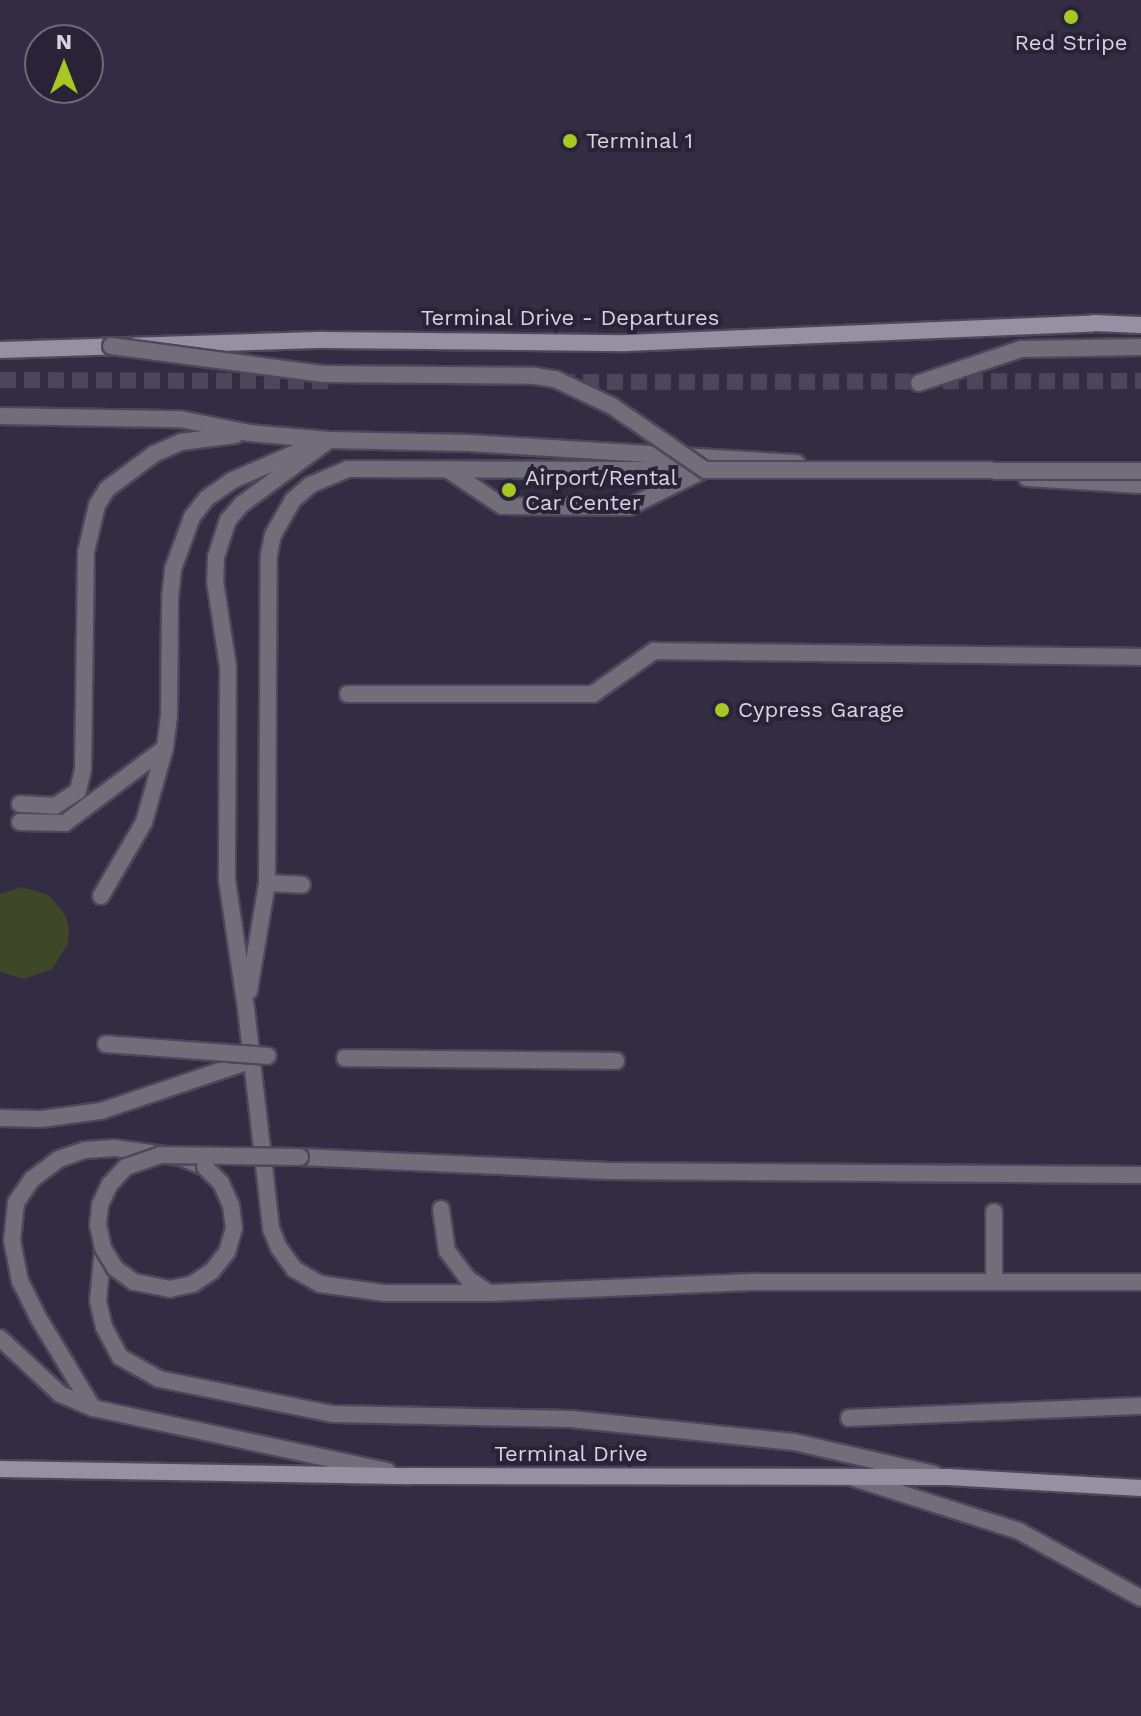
<!DOCTYPE html>
<html>
<head>
<meta charset="utf-8">
<style>
  body { margin:0 }
  #map { position:relative; width:1141px; height:1716px; overflow:hidden; background:#342c42; font-family:"Work Sans",sans-serif }
  div>[style] { position:absolute }
  [style*='--x'] { left:calc(var(--x)*1px); top:calc(var(--y)*1px); width:calc(var(--w)*1px); rotate:calc(var(--a)*1deg) }
  .green>* { inset:0; background:#3e4728 }
  .secondary-tunnel>* { height:16px; margin-top:-8px; transform-origin:0; background:repeating-linear-gradient(90deg,#4d455a 0 16px,transparent 0 24px) }
  .roads { filter:drop-shadow(2px 0 #4e475b) drop-shadow(-2px 0 #4e475b) drop-shadow(0 2px #4e475b) drop-shadow(0 -2px #4e475b) }
  .lane>* { height:16px; margin:-8px; padding:0 8px; transform-origin:8px; border-radius:8px; background:#726e79 }
  .street>* { height:16px; margin:-8px; padding:0 8px; transform-origin:8px; border-radius:8px; background:#726e79 }
  .secondary>* { height:16px; margin:-8px; padding:0 8px; transform-origin:8px; border-radius:8px; background:#9690a2 }
  .bridges { filter:drop-shadow(2px 0 #4e475b) drop-shadow(-2px 0 #4e475b) drop-shadow(0 2px #4e475b) drop-shadow(0 -2px #4e475b) }
  .lane-bridge>* { height:16px; margin:-8px; padding:0 8px; transform-origin:8px; border-radius:8px; background:#726e79 }
  .dots>* { width:22px; height:22px; translate:-50% -50%; box-sizing:border-box; border:4px solid #2a2237; border-radius:50% }
  span { translate:-50% -50%; white-space:nowrap; text-align:center; line-height:1.15; -webkit-text-stroke:8px #2a2237; paint-order:stroke }
  .poi-label { font-size:22px; color:#d8d3e1 }
  .left { translate:0 -50%; text-align:left }
  .street-label { font-size:22px; color:#d8d3e1 }
  .north { position:absolute; left:24px; top:24px; width:80px; height:80px; box-sizing:border-box; background:#2a2237; border:2px solid #70697b; border-radius:50%; rotate:0deg; font-size:22px; font-weight:700; line-height:32px; text-align:center; color:#d8d3e1 }
  .north::after { content:''; display:block; margin:auto; width:28px; height:36px; background:#a6c820; clip-path:polygon(50% 0,100% 100%,50% 72%,0 100%) }
</style>
</head>
<body>
<div id="map">
  <div class="green">
    <i style="clip-path:polygon(22px 887px,49px 895px,66px 916px,69px 930px,68px 944px,52px 969px,24px 979px,0 972px,0 894px)"></i>
  </div>
  <div class="secondary-tunnel">
    <i style="--x:0;--y:380;--w:335;--a:0.2"></i>
    <i style="--x:559;--y:382;--w:582;--a:-0.1"></i>
  </div>
  <div class="roads">
    <div class="lane">
      <i style="--x:919;--y:383;--w:108;--a:-18.4"></i>
      <i style="--x:1021;--y:349;--w:120;--a:-1"></i>
      <i style="--x:0;--y:416;--w:180;--a:1"></i>
      <i style="--x:180;--y:419;--w:70;--a:11.5"></i>
      <i style="--x:249;--y:433;--w:80;--a:5"></i>
      <i style="--x:329;--y:440;--w:140;--a:1.2"></i>
      <i style="--x:469;--y:443;--w:328;--a:3.5"></i>
      <i style="--x:329;--y:440;--w:108;--a:143.7"></i>
      <i style="--x:242;--y:504;--w:21;--a:131"></i>
      <i style="--x:228;--y:520;--w:39;--a:108"></i>
      <i style="--x:216;--y:557;--w:24;--a:92"></i>
      <i style="--x:215;--y:581;--w:87;--a:81.4"></i>
      <i style="--x:228;--y:667;--w:213;--a:90.3"></i>
      <i style="--x:227;--y:880;--w:129;--a:81.6"></i>
      <i style="--x:246;--y:1008;--w:222;--a:83.5"></i>
      <i style="--x:271;--y:1229;--w:21;--a:67"></i>
      <i style="--x:279;--y:1248;--w:26;--a:54"></i>
      <i style="--x:294;--y:1269;--w:30;--a:30"></i>
      <i style="--x:320;--y:1284;--w:66;--a:7.9"></i>
      <i style="--x:385;--y:1293;--w:104;--a:0"></i>
      <i style="--x:489;--y:1293;--w:267;--a:-2.4"></i>
      <i style="--x:756;--y:1282;--w:385;--a:0"></i>
      <i style="--x:447;--y:469;--w:66;--a:33.9"></i>
      <i style="--x:502;--y:506;--w:127;--a:0.5"></i>
      <i style="--x:629;--y:507;--w:79;--a:-26.2"></i>
      <i style="--x:1027;--y:478;--w:114;--a:3.5"></i>
      <i style="--x:348;--y:694;--w:245;--a:0"></i>
      <i style="--x:593;--y:694;--w:75;--a:-35.2"></i>
      <i style="--x:654;--y:651;--w:487;--a:0.7"></i>
      <i style="--x:20;--y:804;--w:35;--a:3"></i>
      <i style="--x:55;--y:806;--w:27;--a:-33"></i>
      <i style="--x:78;--y:791;--w:23;--a:-77"></i>
      <i style="--x:83;--y:769;--w:217;--a:-89.2"></i>
      <i style="--x:86;--y:552;--w:48;--a:-76.8"></i>
      <i style="--x:97;--y:505;--w:19;--a:-58"></i>
      <i style="--x:107;--y:489;--w:59;--a:-36.7"></i>
      <i style="--x:154;--y:454;--w:30;--a:-24"></i>
      <i style="--x:181;--y:442;--w:55;--a:-7.3"></i>
      <i style="--x:20;--y:822;--w:45;--a:1.3"></i>
      <i style="--x:65;--y:823;--w:125;--a:-36.9"></i>
      <i style="--x:267;--y:883;--w:35;--a:3"></i>
      <i style="--x:101;--y:896;--w:86;--a:-59.8"></i>
      <i style="--x:144;--y:822;--w:77;--a:-74.2"></i>
      <i style="--x:165;--y:748;--w:31;--a:-83"></i>
      <i style="--x:169;--y:717;--w:119;--a:-89.5"></i>
      <i style="--x:170;--y:598;--w:29;--a:-84"></i>
      <i style="--x:173;--y:569;--w:55;--a:-69.9"></i>
      <i style="--x:192;--y:517;--w:24;--a:-52"></i>
      <i style="--x:207;--y:498;--w:29;--a:-35"></i>
      <i style="--x:231;--y:481;--w:85;--a:-23.6"></i>
      <i style="--x:249;--y:991;--w:109;--a:-80.5"></i>
      <i style="--x:267;--y:883;--w:328;--a:-89.7"></i>
      <i style="--x:269;--y:555;--w:20;--a:-79"></i>
      <i style="--x:273;--y:535;--w:40;--a:-60.3"></i>
      <i style="--x:293;--y:500;--w:23;--a:-41"></i>
      <i style="--x:310;--y:485;--w:41;--a:-22.8"></i>
      <i style="--x:348;--y:469;--w:357;--a:0.2"></i>
      <i style="--x:345;--y:1058;--w:271;--a:0.6"></i>
      <i style="--x:0;--y:1118;--w:41;--a:1.4"></i>
      <i style="--x:41;--y:1119;--w:61;--a:-7.6"></i>
      <i style="--x:101;--y:1111;--w:157;--a:-18.6"></i>
      <i style="--x:300;--y:1157;--w:309;--a:2.6"></i>
      <i style="--x:609;--y:1171;--w:532;--a:0.43"></i>
      <i style="--x:205;--y:1167;--w:27;--a:-158"></i>
      <i style="--x:180;--y:1157;--w:67;--a:-172.2"></i>
      <i style="--x:114;--y:1148;--w:29;--a:176"></i>
      <i style="--x:85;--y:1150;--w:28;--a:161"></i>
      <i style="--x:59;--y:1159;--w:34;--a:143"></i>
      <i style="--x:32;--y:1179;--w:29;--a:124"></i>
      <i style="--x:16;--y:1203;--w:37;--a:96"></i>
      <i style="--x:12;--y:1240;--w:42;--a:79"></i>
      <i style="--x:20;--y:1281;--w:42;--a:63.4"></i>
      <i style="--x:39;--y:1319;--w:104;--a:58.8"></i>
      <i style="--x:93;--y:1408;--w:301;--a:12.1"></i>
      <i style="--x:441;--y:1209;--w:42;--a:81.9"></i>
      <i style="--x:447;--y:1251;--w:35;--a:53"></i>
      <i style="--x:468;--y:1279;--w:25;--a:34"></i>
      <i style="--x:994;--y:1212;--w:69;--a:90"></i>
      <i style="--x:103;--y:1248;--w:53;--a:95.4"></i>
      <i style="--x:98;--y:1301;--w:27;--a:77"></i>
      <i style="--x:104;--y:1327;--w:34;--a:62"></i>
      <i style="--x:120;--y:1357;--w:45;--a:29.4"></i>
      <i style="--x:159;--y:1379;--w:177;--a:11.4"></i>
      <i style="--x:333;--y:1414;--w:238;--a:1.2"></i>
      <i style="--x:571;--y:1419;--w:224;--a:5.9"></i>
      <i style="--x:794;--y:1442;--w:144;--a:12.9"></i>
      <i style="--x:0;--y:1338;--w:82;--a:43"></i>
      <i style="--x:60;--y:1394;--w:36;--a:23"></i>
    </div>
    <div class="street">
      <i style="--x:849;--y:1418;--w:292;--a:-2.4"></i>
      <i style="--x:853;--y:1478;--w:174;--a:17.7"></i>
      <i style="--x:1019;--y:1531;--w:139;--a:28.8"></i>
    </div>
    <div class="secondary">
      <i style="--x:0;--y:350;--w:324;--a:-1.8"></i>
      <i style="--x:324;--y:340;--w:302;--a:0.6"></i>
      <i style="--x:626;--y:343;--w:468;--a:-2.4"></i>
      <i style="--x:1094;--y:323;--w:47;--a:2.4"></i>
      <i style="--x:0;--y:1469;--w:410;--a:1"></i>
      <i style="--x:410;--y:1476;--w:538;--a:0.11"></i>
      <i style="--x:948;--y:1477;--w:193;--a:3.3"></i>
    </div>
  </div>
  <div class="bridges">
    <div class="lane-bridge">
      <i style="--x:111;--y:346;--w:215;--a:7.5"></i>
      <i style="--x:324;--y:374;--w:211;--a:0.5"></i>
      <i style="--x:535;--y:376;--w:20;--a:9"></i>
      <i style="--x:555;--y:379;--w:63;--a:25.3"></i>
      <i style="--x:612;--y:406;--w:113;--a:34.5"></i>
      <i style="--x:705;--y:470;--w:436;--a:0.1"></i>
      <i style="--x:106;--y:1044;--w:162;--a:4.2"></i>
      <i style="--x:205;--y:1167;--w:23;--a:45"></i>
      <i style="--x:221;--y:1183;--w:24;--a:66"></i>
      <i style="--x:231;--y:1205;--w:23;--a:83"></i>
      <i style="--x:234;--y:1228;--w:25;--a:106"></i>
      <i style="--x:227;--y:1252;--w:24;--a:128"></i>
      <i style="--x:212;--y:1271;--w:23;--a:146"></i>
      <i style="--x:193;--y:1284;--w:24;--a:168"></i>
      <i style="--x:170;--y:1289;--w:37;--a:-169"></i>
      <i style="--x:134;--y:1282;--w:24;--a:-144"></i>
      <i style="--x:115;--y:1268;--w:23;--a:-121"></i>
      <i style="--x:103;--y:1248;--w:24;--a:-102"></i>
      <i style="--x:98;--y:1225;--w:20;--a:-84"></i>
      <i style="--x:100;--y:1205;--w:23;--a:-65"></i>
      <i style="--x:110;--y:1184;--w:23;--a:-47"></i>
      <i style="--x:126;--y:1167;--w:36;--a:-19"></i>
      <i style="--x:160;--y:1155;--w:140;--a:0.8"></i>
    </div>
  </div>
  <div class="dots">
    <i style="left:1071px;top:17px;background:#a6c820"></i>
    <i style="left:570px;top:141px;background:#a6c820"></i>
    <i style="left:509px;top:490px;background:#a6c820"></i>
    <i style="left:722px;top:710px;background:#a6c820"></i>
  </div>
  <div class="poi-label">
    <span style="left:1071px;top:43px">Red Stripe</span>
    <span class="left" style="left:586px;top:141px">Terminal 1</span>
    <span class="left" style="left:525px;top:490px">Airport/Rental<br>Car Center</span>
    <span class="left" style="left:738px;top:710px">Cypress Garage</span>
  </div>
  <div class="street-label">
    <span style="left:570px;top:318px">Terminal Drive - Departures</span>
    <span style="left:571px;top:1454px">Terminal Drive</span>
  </div>
  <div class="north">N</div>
</div>
</body>
</html>
